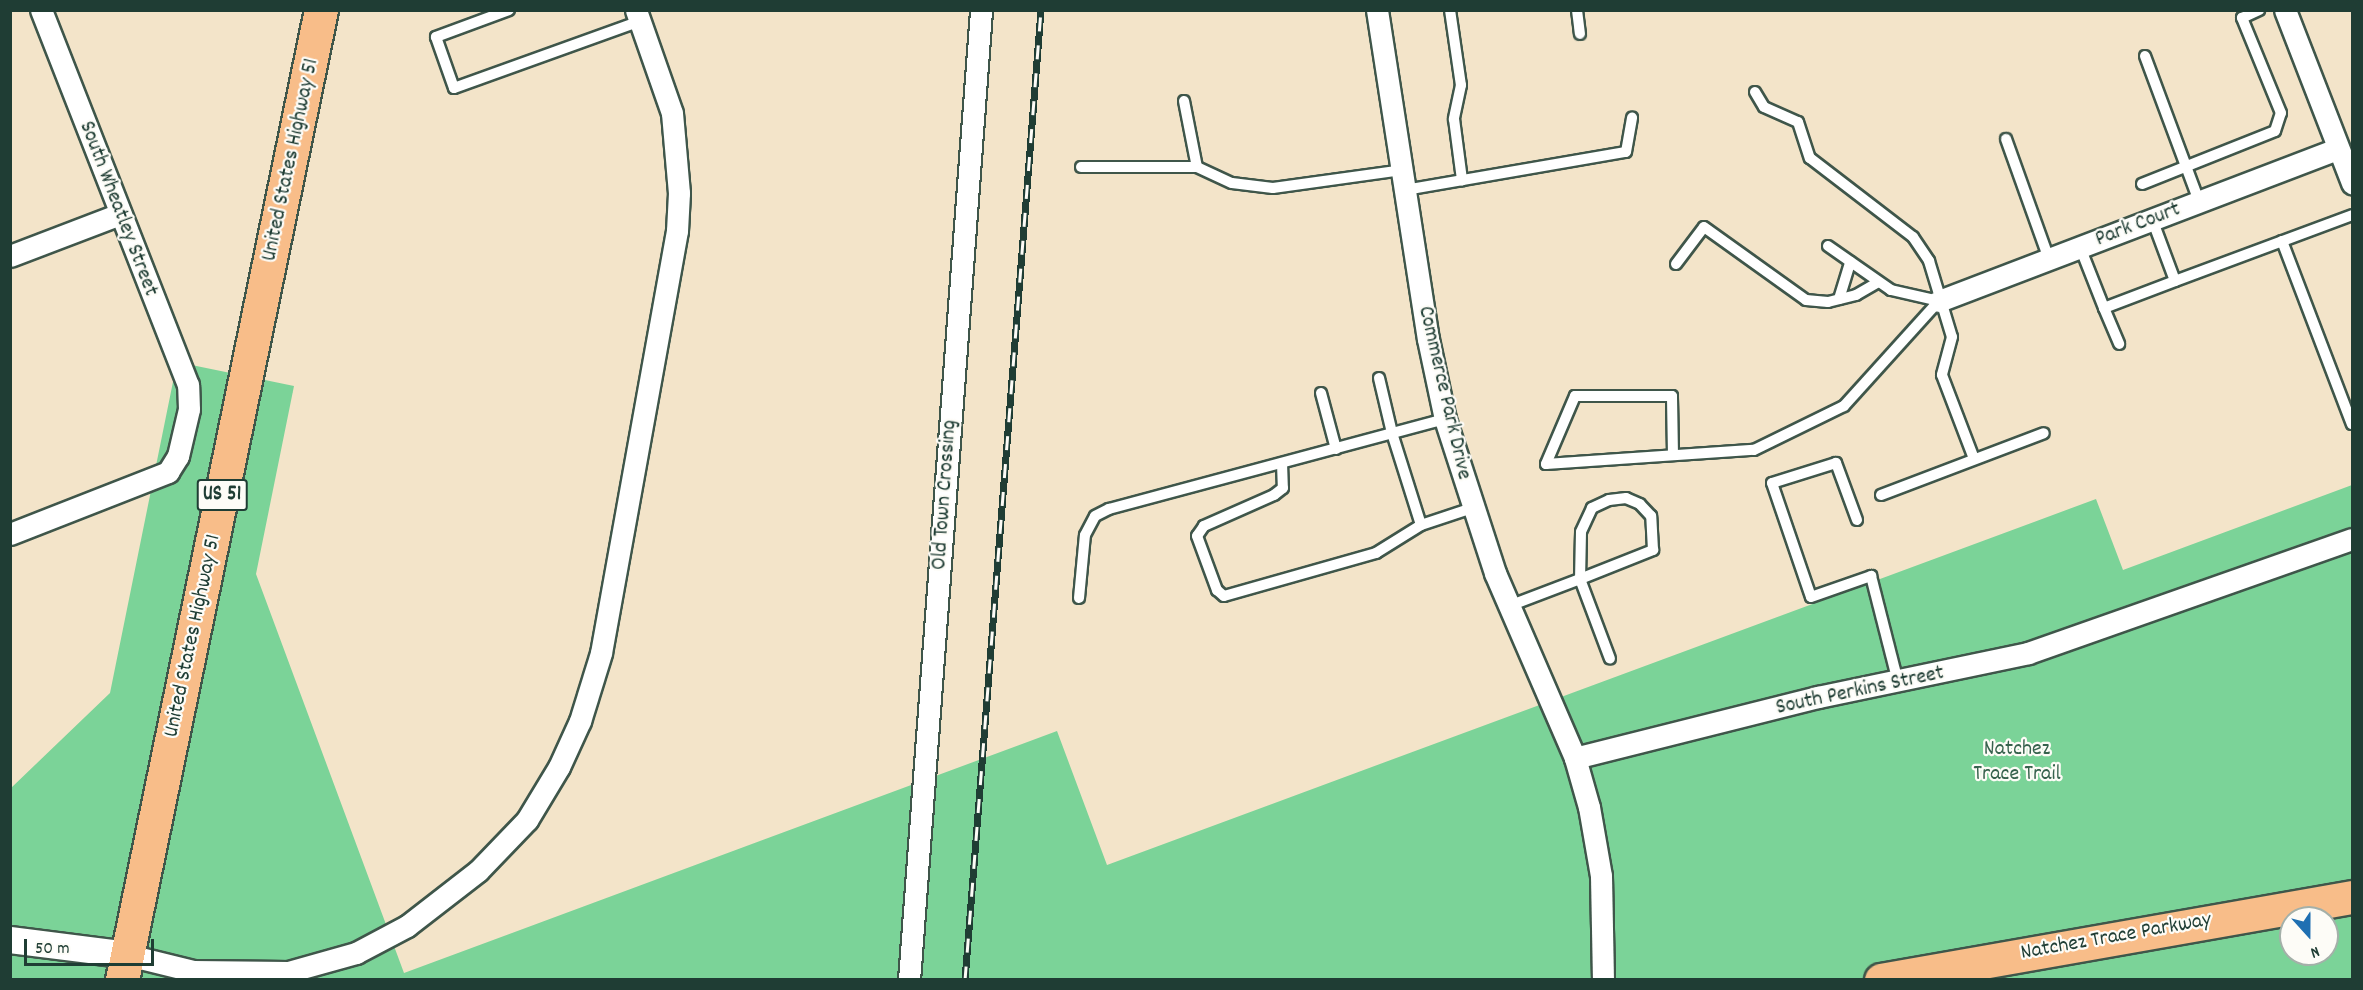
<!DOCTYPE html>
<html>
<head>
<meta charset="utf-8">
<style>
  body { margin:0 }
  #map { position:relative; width:2363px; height:990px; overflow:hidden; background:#f3e4c9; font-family:Dekko,sans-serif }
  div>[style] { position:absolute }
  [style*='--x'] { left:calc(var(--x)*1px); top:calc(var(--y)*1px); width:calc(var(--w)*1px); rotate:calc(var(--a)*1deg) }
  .green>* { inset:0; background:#7bd398 }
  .roads { filter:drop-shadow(2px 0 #3f564a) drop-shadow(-2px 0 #3f564a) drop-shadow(0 2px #3f564a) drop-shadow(0 -2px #3f564a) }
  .service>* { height:10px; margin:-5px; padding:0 5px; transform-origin:5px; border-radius:5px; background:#fff }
  .minor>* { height:21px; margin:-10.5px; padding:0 10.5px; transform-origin:10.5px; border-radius:10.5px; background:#fff }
  .tertiary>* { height:26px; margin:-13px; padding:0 13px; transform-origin:13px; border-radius:13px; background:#fff }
  .primary>* { height:33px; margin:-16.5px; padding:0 16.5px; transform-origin:16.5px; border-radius:16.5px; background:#f8bd89 }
  .rail>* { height:7px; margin-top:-3.5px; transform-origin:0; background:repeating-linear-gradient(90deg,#fdfcf7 0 14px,#1f3d34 0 28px); box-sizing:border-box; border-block:2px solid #1f3d34 }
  span { translate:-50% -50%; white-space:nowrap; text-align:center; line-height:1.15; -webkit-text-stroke:4.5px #fdfcf7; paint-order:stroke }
  .shield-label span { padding:2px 4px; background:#fdfcf7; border:2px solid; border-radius:4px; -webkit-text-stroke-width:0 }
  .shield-label { font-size:21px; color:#1f3d34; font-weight:700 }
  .street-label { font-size:22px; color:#1f3d34 }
  .park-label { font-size:22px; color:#36624d }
  .frame { position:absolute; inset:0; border:12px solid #1f3d34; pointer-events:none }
  .north { position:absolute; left:2279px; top:906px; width:60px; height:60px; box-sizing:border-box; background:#fdfcf7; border:2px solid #a4b0a9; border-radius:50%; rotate:159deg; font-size:16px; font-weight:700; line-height:24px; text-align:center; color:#1f3d34 }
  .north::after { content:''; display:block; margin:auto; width:21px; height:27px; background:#1f6fb2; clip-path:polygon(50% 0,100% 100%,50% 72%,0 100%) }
  .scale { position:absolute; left:24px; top:939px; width:130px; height:27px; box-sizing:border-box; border:3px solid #1f3d34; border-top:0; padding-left:8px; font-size:18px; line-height:21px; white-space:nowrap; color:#1f3d34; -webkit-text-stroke:4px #fdfcf7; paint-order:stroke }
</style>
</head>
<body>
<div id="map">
  <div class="green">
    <i style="clip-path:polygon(evenodd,177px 362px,294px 386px,256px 574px,404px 973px,1057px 731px,1107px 865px,2096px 499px,2123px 570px,2352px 485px,2352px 979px,11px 980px,11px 788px,110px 693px,177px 362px,2291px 918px,2327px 918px,2327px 954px,2291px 954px,2291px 918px)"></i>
  </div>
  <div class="roads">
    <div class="service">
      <i style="--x:509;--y:10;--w:78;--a:159.7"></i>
      <i style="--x:436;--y:37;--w:54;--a:70.6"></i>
      <i style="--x:454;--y:88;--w:198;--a:-19.8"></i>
      <i style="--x:1450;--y:10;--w:76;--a:81.7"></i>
      <i style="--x:1461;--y:85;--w:35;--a:102"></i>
      <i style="--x:1454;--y:119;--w:62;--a:82.5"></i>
      <i style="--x:1577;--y:10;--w:24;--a:83"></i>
      <i style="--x:2145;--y:56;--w:155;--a:69.6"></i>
      <i style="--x:1755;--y:92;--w:17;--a:59"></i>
      <i style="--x:1764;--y:107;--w:37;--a:24"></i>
      <i style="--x:1798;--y:122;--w:38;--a:72"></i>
      <i style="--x:1810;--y:158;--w:130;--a:37.5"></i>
      <i style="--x:1913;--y:237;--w:29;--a:56"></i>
      <i style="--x:1929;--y:261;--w:79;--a:73.2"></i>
      <i style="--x:1952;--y:337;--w:39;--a:105"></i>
      <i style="--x:1942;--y:375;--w:90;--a:69.1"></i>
      <i style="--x:1184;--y:101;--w:67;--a:78.9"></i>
      <i style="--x:2006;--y:139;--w:127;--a:70.3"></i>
      <i style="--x:1081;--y:167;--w:116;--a:0"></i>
      <i style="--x:1197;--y:167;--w:38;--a:25"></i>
      <i style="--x:1232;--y:183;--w:41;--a:7"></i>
      <i style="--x:1273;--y:188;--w:130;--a:-7.9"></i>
      <i style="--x:2142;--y:184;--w:143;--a:-21.7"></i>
      <i style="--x:2275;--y:131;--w:19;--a:-72"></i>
      <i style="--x:2281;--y:113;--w:103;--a:-112.3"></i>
      <i style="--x:2242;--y:18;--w:19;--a:-25"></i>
      <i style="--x:1405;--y:190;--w:224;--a:-9.8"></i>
      <i style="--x:1626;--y:152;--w:35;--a:-80"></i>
      <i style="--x:2152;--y:219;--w:66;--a:69.6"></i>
      <i style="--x:2175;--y:281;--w:189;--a:-20.4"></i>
      <i style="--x:2282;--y:241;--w:196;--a:69.1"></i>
      <i style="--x:1828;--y:246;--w:77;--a:34.9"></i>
      <i style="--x:1891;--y:290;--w:49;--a:12.9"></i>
      <i style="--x:2080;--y:247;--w:66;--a:68.5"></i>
      <i style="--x:2104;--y:308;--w:76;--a:-20.8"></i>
      <i style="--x:1676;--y:264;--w:46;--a:-52.9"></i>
      <i style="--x:1704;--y:227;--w:125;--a:35.6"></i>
      <i style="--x:1806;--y:300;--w:22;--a:5"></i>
      <i style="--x:1828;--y:302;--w:29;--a:-14"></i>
      <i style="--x:1856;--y:295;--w:24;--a:-30"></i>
      <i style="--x:1839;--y:299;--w:39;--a:-73"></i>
      <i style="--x:2104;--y:308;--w:39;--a:67"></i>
      <i style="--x:1379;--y:378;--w:57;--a:76.7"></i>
      <i style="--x:1392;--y:433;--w:96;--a:72.5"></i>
      <i style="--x:1321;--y:393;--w:58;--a:75"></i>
      <i style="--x:1673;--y:455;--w:59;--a:-91"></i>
      <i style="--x:1672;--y:396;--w:97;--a:180"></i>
      <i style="--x:1575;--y:396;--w:74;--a:113.1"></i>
      <i style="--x:1546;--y:464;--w:208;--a:-3.9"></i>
      <i style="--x:1754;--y:450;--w:100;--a:-26.1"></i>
      <i style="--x:1844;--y:406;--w:142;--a:-47.9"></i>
      <i style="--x:1282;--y:463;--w:25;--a:88"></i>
      <i style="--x:1283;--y:488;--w:11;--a:142"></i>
      <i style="--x:1274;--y:495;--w:77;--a:156.1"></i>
      <i style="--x:1204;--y:526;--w:12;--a:125"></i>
      <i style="--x:1197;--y:536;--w:58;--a:69.7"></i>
      <i style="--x:1217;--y:590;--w:9;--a:41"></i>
      <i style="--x:1224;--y:596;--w:158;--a:-15.8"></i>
      <i style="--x:1376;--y:553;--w:53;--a:-31.9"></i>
      <i style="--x:1421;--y:525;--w:54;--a:-18.4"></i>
      <i style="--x:1881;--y:495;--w:174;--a:-20.8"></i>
      <i style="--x:1857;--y:520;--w:61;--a:-110.2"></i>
      <i style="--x:1836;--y:463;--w:67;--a:162.6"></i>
      <i style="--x:1772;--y:483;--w:120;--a:71.1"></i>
      <i style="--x:1811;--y:597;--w:64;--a:-19.3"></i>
      <i style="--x:1871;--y:576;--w:109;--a:75.7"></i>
      <i style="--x:1079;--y:598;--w:63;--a:-84.6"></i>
      <i style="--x:1085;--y:535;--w:21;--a:-62"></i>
      <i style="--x:1095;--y:516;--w:16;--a:-27"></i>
      <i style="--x:1109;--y:509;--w:348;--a:-15"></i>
      <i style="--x:1509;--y:606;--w:76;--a:-20.8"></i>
      <i style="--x:1580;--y:579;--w:79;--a:-21.7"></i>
      <i style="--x:1653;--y:550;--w:34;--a:-93"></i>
      <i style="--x:1651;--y:516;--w:16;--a:-133"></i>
      <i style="--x:1640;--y:504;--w:15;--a:-157"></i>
      <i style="--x:1626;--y:498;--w:17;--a:173"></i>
      <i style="--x:1609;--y:500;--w:19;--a:155"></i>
      <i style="--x:1592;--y:508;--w:26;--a:115"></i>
      <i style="--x:1581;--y:532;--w:47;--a:91.2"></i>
      <i style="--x:1580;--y:579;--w:85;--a:69.4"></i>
    </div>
    <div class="minor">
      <i style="--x:1377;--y:10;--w:333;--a:81.2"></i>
      <i style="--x:1428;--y:339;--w:82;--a:78"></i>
      <i style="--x:1445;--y:419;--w:162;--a:72"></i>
      <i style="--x:1495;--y:573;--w:202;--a:66.6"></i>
      <i style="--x:1575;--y:758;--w:51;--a:74.1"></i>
      <i style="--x:1589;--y:807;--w:70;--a:80.1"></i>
      <i style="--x:1601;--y:876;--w:104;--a:88.9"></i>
      <i style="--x:2285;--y:10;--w:186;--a:68.8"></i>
      <i style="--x:10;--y:256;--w:118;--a:-20.9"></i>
      <i style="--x:1939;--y:301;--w:427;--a:-20.9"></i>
      <i style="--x:10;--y:534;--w:170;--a:-21.4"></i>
      <i style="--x:168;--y:472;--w:19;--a:-58"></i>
      <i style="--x:178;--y:456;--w:48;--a:-76.8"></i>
      <i style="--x:189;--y:409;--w:24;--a:-92"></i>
      <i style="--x:188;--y:385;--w:403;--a:-111.4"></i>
      <i style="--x:1575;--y:758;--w:251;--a:-14.1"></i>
      <i style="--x:1818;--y:697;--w:215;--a:-11.8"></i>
      <i style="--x:2028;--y:653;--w:343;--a:-19.4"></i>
      <i style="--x:128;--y:955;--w:67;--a:13.8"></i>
      <i style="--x:193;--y:971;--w:95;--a:0.6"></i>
      <i style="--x:288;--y:972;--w:71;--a:-15.6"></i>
      <i style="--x:356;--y:953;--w:58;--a:-27.9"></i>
      <i style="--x:407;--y:926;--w:90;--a:-37.8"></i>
      <i style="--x:478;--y:871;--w:71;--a:-46.1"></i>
      <i style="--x:527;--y:820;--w:62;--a:-58.9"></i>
      <i style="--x:559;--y:767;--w:51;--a:-65.5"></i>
      <i style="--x:580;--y:721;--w:71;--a:-72.8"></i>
      <i style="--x:601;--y:653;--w:429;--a:-79.8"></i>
      <i style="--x:677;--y:231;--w:38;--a:-87"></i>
      <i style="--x:679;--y:193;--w:80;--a:-95"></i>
      <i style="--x:672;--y:113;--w:109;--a:-109.3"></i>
      <i style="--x:909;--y:980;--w:973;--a:-85.75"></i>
    </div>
    <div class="tertiary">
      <i style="--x:10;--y:940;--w:119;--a:7.2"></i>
    </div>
    <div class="primary">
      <i style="--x:122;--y:980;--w:990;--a:-78.41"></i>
      <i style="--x:1881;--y:980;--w:478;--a:-10"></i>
    </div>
  </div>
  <div class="rail">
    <i style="--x:965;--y:980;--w:973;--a:-85.52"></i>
  </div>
  <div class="shield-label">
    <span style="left:222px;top:495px">US 51</span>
  </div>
  <div class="street-label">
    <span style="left:291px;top:160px;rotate:-78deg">United States Highway 51</span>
    <span style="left:118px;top:209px;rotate:69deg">South Wheatley Street</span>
    <span style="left:2138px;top:225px;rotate:-21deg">Park Court</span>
    <span style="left:1444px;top:393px;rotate:77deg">Commerce Park Drive</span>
    <span style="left:945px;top:495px;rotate:-86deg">Old Town Crossing</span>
    <span style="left:193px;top:636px;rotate:-78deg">United States Highway 51</span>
    <span style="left:1860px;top:691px;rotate:-12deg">South Perkins Street</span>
    <span style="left:2116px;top:937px;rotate:-10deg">Natchez Trace Parkway</span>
  </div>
  <div class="park-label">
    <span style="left:2017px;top:762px">Natchez<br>Trace Trail</span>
  </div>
  <div class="frame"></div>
  <div class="north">N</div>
  <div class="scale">50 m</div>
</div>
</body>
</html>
